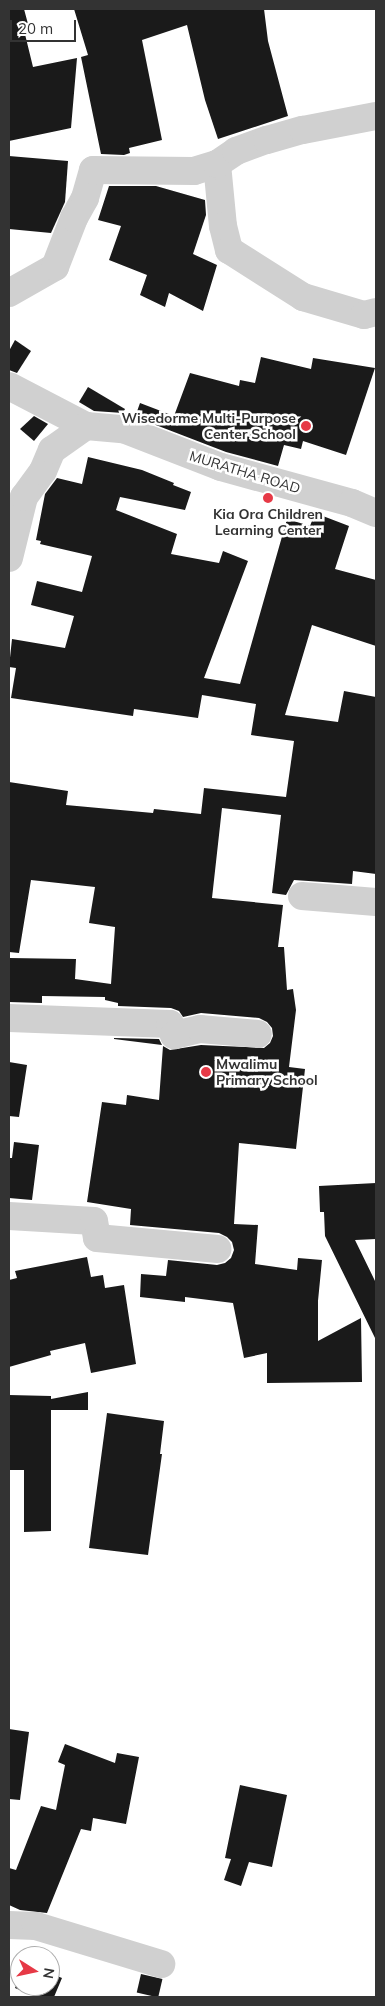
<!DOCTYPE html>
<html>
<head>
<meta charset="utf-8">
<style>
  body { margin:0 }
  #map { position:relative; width:385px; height:2006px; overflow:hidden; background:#fff; font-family:Mulish,sans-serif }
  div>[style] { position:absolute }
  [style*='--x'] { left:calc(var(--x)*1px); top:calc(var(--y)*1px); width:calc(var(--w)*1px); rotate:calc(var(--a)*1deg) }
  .building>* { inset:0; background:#1a1a1a; transform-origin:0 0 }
  .minor>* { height:28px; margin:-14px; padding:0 14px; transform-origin:14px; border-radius:14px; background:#d0d0d0 }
  .dots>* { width:14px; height:14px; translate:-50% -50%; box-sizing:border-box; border:2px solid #fff; border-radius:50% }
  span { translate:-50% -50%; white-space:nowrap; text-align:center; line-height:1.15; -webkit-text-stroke:5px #fff; paint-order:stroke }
  .poi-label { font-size:14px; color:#333; font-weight:700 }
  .right { translate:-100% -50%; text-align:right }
  .left { translate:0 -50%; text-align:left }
  .street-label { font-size:14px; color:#333 }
  .frame { position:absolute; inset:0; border:10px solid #333; pointer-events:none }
  .north { position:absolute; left:10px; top:1946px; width:50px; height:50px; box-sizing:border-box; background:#fff; border:1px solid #adadad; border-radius:50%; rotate:100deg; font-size:14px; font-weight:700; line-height:20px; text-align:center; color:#333 }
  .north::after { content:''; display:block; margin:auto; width:18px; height:22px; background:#e63946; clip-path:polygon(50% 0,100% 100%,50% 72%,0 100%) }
  .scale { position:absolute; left:10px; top:20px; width:66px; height:22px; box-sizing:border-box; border:2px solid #333; border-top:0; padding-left:6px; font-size:15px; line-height:18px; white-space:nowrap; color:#333; -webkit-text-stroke:4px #fff; paint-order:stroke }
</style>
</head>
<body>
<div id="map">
  <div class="building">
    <i style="clip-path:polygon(9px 9px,24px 9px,28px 24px,23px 26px,33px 67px,77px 58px,71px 128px,9px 141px)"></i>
    <i style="clip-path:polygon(74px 9px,264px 9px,268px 41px,288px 116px,218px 139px,205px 100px,187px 25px,142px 40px,162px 140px,129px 148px,130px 153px,124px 155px,101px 154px,81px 57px,88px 55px)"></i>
    <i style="clip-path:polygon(9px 156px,68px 161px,65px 202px,51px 233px,9px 229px)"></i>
    <i style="clip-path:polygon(109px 186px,156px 186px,205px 200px,206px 215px,193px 254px,217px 265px,203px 311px,169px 293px,165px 307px,140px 295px,147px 275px,109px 260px,121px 226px,98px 220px)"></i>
    <i style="clip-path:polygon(15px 340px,31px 351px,17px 373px,9px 370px,9px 351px)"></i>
    <i style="clip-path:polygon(261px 357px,311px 369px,313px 358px,375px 368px,346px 455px,303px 441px,301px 449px,284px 445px,278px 466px,226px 452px,135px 417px,140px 403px,174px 416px,190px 373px,239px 386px,240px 380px,255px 383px)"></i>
    <i style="clip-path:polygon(88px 387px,125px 409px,123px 413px,94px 411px,79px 402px)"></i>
    <i style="clip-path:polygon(34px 416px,48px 424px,34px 441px,20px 429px)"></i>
    <i style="clip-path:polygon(88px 457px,142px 470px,174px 483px,173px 485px,191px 492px,185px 510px,120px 497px,116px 510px,177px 534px,171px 554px,219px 563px,223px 551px,248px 561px,204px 678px,240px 684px,287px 519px,310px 526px,315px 513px,349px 526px,335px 569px,376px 580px,376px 646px,312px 625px,285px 715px,338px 722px,344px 691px,376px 697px,376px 874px,353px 871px,352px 884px,294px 880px,286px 895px,272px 893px,281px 815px,222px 808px,212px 898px,283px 905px,278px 947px,284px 947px,287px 990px,293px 989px,296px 1010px,289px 1067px,305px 1069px,296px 1149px,239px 1143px,234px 1224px,258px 1225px,255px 1264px,297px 1270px,298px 1258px,322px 1260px,318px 1301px,318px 1341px,361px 1318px,362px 1382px,267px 1383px,267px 1353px,244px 1358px,233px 1303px,185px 1297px,185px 1302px,140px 1297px,141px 1274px,166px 1276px,168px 1260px,217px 1265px,225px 1263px,231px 1258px,234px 1250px,232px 1242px,227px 1237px,219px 1233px,130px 1225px,131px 1209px,87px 1202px,102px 1102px,126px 1105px,127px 1095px,159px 1100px,163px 1046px,170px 1050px,201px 1045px,264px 1048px,270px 1043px,273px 1036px,272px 1028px,267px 1022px,259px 1018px,201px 1013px,183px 1017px,179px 1011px,171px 1008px,118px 1006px,118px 1003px,105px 1000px,105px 997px,42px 996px,42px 1003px,9px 1002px,9px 958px,76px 959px,75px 979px,111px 984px,115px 927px,89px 923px,95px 887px,31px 880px,19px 953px,9px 952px,9px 782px,68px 791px,66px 805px,153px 813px,154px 809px,201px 814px,204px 788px,286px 797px,294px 741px,251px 735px,256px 704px,202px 695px,198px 718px,134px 709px,133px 716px,11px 698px,16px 668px,9px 667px,12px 639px,65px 648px,74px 616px,31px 605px,37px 581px,82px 592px,92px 556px,40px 544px,41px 541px,36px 540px,45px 494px,57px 478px,82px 484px)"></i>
    <i style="clip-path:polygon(114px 1038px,159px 1039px,162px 1045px,114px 1039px)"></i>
    <i style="clip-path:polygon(9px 1062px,27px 1065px,19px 1117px,9px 1116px)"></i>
    <i style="clip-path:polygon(14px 1142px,39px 1145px,32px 1200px,9px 1198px,9px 1158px,12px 1158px)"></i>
    <i style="clip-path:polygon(376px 1183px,376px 1239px,355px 1240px,376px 1283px,376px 1340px,325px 1236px,324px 1212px,320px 1212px,319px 1186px)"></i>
    <i style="clip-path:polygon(87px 1257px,91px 1277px,103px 1275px,105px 1288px,124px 1285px,136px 1364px,91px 1373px,85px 1343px,50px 1351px,51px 1355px,9px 1367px,9px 1280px,17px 1278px,15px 1271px)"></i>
    <i style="clip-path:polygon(88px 1392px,88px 1410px,51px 1410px,51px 1531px,24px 1532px,24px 1470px,9px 1470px,9px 1395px,51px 1396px,51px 1399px)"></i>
    <i style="clip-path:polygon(107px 1413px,164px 1421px,160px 1454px,162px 1454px,148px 1555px,89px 1548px)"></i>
    <i style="clip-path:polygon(9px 1729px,29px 1732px,20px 1800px,9px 1799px)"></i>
    <i style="clip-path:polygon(65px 1744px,115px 1763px,117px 1753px,139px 1757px,126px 1824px,93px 1818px,91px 1831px,81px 1829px,47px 1913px,20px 1910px,9px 1905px,9px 1868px,16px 1870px,41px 1806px,56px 1810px,65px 1765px,58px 1762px)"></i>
    <i style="clip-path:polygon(240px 1785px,287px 1795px,272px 1867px,249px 1862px,241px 1886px,224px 1880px,231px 1859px,225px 1858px)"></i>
    <i style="clip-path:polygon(50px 1973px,62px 1978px,54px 1997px,36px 1997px,15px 1988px,20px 1976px,20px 1986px,50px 1986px)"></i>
    <i style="left:141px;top:1974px;width:22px;height:19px;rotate:13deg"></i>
  </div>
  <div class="minor">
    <i style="--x:217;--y:164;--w:62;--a:84.5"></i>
    <i style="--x:223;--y:226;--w:25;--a:76"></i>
    <i style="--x:229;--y:250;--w:88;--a:32.4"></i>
    <i style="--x:303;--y:297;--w:64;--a:16.4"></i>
    <i style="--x:364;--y:315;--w:12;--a:-14"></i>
    <i style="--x:9;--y:293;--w:53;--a:-29.5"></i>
    <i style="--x:55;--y:267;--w:53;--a:-68.8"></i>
    <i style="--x:74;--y:218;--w:23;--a:-61"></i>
    <i style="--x:85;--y:198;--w:29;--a:-74"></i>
    <i style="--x:93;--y:170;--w:101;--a:0.6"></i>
    <i style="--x:194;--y:171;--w:24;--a:-17"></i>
    <i style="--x:217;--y:164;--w:23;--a:-34"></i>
    <i style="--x:236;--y:151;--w:33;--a:-20"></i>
    <i style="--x:267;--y:140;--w:37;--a:-16"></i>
    <i style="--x:303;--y:130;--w:74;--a:-10.9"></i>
    <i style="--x:9;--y:386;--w:87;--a:27.5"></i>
    <i style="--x:86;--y:426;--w:37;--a:5"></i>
    <i style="--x:123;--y:429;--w:105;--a:21.2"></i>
    <i style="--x:221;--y:467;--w:136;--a:15.4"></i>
    <i style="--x:352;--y:503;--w:26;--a:23"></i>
    <i style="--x:9;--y:558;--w:63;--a:-76.2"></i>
    <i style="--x:24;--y:497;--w:32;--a:-54"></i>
    <i style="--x:43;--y:471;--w:23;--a:-67"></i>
    <i style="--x:52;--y:450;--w:42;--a:-35.2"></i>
    <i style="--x:302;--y:896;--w:74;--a:4.6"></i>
    <i style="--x:9;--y:1018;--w:161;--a:2.1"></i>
    <i style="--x:170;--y:1024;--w:12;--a:70"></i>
    <i style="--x:174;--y:1035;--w:27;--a:-13"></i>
    <i style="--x:200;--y:1029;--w:58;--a:4.9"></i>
    <i style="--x:9;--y:1216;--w:85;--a:3.4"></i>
    <i style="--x:94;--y:1221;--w:17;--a:80"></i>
    <i style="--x:97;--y:1238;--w:121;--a:5.2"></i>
    <i style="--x:9;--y:1925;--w:27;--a:2"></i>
    <i style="--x:36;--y:1926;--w:131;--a:16.9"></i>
  </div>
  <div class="dots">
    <i style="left:306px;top:426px;background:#e63946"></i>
    <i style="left:268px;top:498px;background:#e63946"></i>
    <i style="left:206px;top:1072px;background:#e63946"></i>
  </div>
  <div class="poi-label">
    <span class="right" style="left:296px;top:426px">Wisedorme Multi-Purpose<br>Center School</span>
    <span style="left:268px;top:522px">Kia Ora Children<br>Learning Center</span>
    <span class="left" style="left:216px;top:1072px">Mwalimu<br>Primary School</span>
  </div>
  <div class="street-label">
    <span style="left:245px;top:472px;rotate:17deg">MURATHA ROAD</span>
  </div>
  <div class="frame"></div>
  <div class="north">N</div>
  <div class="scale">20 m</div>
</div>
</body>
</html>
